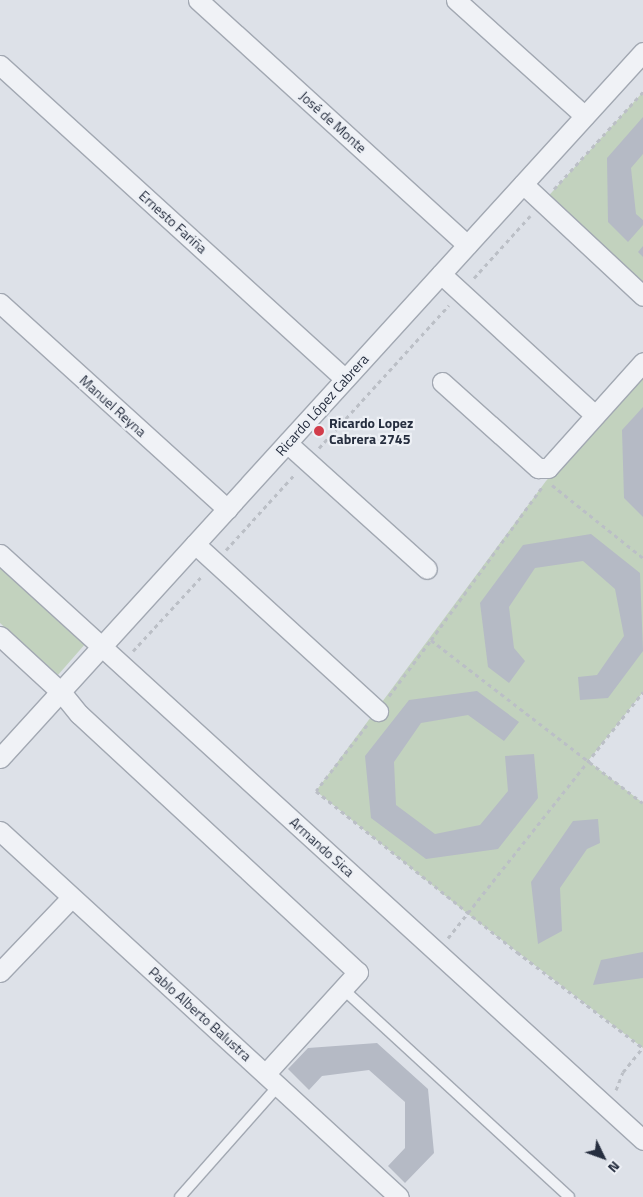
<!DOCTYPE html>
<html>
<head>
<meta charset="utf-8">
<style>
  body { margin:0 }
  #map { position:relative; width:643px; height:1197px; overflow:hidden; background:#dde1e8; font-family:"Titillium Web",sans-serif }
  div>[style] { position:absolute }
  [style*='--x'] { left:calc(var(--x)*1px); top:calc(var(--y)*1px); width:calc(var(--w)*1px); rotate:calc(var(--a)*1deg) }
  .green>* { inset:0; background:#c2d2be }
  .building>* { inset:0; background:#b5bac5 }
  .path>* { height:3px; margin-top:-1.5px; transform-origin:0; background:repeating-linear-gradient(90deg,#bbbfc6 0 4px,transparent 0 8px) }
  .roads { filter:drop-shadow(1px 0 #a2a8b2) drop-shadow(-1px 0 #a2a8b2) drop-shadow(0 1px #a2a8b2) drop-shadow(0 -1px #a2a8b2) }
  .lane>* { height:10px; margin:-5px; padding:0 5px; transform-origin:5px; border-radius:5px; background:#f0f2f6 }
  .street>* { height:19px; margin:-9.5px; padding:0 9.5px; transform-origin:9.5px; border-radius:9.5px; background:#f0f2f6 }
  .dots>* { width:14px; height:14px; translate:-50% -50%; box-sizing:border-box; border:2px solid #edf0f5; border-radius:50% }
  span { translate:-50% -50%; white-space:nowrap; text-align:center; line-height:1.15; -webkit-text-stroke:4.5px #edf0f5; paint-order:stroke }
  .street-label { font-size:14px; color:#262e3f }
  .poi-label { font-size:14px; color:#262e3f; font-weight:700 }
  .left { translate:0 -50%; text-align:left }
  .north { position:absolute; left:578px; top:1132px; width:50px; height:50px; -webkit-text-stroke:4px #edf0f5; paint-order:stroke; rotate:132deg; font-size:14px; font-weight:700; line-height:20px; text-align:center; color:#262e3f }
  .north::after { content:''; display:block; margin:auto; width:18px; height:22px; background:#262e3f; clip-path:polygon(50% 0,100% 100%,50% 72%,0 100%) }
</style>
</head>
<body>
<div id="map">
  <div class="green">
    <i style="clip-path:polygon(643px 92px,643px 292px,543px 202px)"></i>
    <i style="clip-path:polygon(643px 375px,643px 692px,588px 761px,643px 803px,643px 1048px,468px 914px,316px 791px,546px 481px)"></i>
    <i style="clip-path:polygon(0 566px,86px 643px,58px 675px,0 623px)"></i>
  </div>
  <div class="building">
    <i style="clip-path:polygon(643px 117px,643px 154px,631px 168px,636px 214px,643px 220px,643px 225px,628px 242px,608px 222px,607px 158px)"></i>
    <i style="clip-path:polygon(643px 246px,643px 257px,638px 252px)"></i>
    <i style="clip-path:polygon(643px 407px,643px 517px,624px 498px,622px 430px)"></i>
    <i style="clip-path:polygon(591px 534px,640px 573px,643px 651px,608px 698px,580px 700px,578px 677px,597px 675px,624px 636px,615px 589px,583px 561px,535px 568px,509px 607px,514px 648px,525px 661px,509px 683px,488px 667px,480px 603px,523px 545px)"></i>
    <i style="clip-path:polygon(477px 691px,519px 722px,504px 741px,468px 715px,421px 723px,394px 762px,396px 805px,435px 834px,480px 825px,508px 791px,505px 756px,534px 754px,538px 798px,498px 849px,426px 859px,371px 818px,365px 756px,409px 700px)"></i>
    <i style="clip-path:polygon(598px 819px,600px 843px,587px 849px,560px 888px,562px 931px,538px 944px,531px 882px,573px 821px)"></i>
    <i style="clip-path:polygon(643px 952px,643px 978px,593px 985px,601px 960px)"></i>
    <i style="clip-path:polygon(377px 1043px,428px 1089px,434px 1153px,405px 1183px,388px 1166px,405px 1148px,405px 1102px,369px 1070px,322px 1076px,309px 1090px,288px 1069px,308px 1048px)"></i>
  </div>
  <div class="path">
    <i style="--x:554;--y:189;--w:132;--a:-47.5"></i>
    <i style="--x:474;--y:278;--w:84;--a:-47.9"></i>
    <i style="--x:319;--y:448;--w:193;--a:-47.7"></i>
    <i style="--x:552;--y:485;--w:117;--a:38.7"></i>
    <i style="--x:226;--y:550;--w:101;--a:-47.8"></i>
    <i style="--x:431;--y:640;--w:189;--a:-54"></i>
    <i style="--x:133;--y:651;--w:103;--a:-47.4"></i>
    <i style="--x:389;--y:696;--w:70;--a:-53.1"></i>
    <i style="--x:431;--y:640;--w:267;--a:37.6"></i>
    <i style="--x:367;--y:725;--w:83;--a:127.7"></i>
    <i style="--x:316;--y:791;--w:258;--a:38.7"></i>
    <i style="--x:517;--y:952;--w:158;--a:37.3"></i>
    <i style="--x:448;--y:938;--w:314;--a:-51.6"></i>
    <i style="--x:616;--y:1090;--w:19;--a:-69"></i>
    <i style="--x:623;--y:1072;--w:32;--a:-51"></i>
  </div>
  <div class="roads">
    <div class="lane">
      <i style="--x:343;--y:989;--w:307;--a:42.6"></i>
      <i style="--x:180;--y:1197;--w:149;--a:-48.5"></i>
    </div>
    <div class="street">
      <i style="--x:198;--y:0;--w:364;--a:42.3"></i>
      <i style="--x:456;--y:0;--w:173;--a:42"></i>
      <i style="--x:0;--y:65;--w:466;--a:42.3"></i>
      <i style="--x:523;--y:184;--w:164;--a:43"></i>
      <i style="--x:441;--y:274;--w:209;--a:42.5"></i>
      <i style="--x:0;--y:303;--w:307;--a:42.2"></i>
      <i style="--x:442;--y:382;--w:129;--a:41.9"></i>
      <i style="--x:538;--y:468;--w:10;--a:0"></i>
      <i style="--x:548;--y:468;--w:142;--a:-48.1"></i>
      <i style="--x:287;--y:443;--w:188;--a:42"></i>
      <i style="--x:195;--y:544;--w:248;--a:42.4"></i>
      <i style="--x:0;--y:554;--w:870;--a:42.34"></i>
      <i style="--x:0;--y:636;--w:83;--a:42.6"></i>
      <i style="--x:61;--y:692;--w:28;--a:51"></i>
      <i style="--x:79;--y:714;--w:380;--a:42.8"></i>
      <i style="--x:358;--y:972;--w:137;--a:132.3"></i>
      <i style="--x:0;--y:758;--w:955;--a:-47.67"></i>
      <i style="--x:0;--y:831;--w:541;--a:42.53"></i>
      <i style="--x:0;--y:972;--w:103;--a:-46.2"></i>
    </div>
  </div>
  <div class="dots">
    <i style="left:319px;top:431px;background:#d23d4b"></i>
  </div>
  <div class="street-label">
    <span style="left:333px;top:122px;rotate:42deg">José de Monte</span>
    <span style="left:173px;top:222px;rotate:42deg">Ernesto Fariña</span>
    <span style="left:322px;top:405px;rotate:-48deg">Ricardo López Cabrera</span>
    <span style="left:113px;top:406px;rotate:42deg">Manuel Reyna</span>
    <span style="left:322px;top:847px;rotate:42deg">Armando Sica</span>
    <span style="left:200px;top:1014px;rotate:42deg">Pablo Alberto Balustra</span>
  </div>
  <div class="poi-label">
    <span class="left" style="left:329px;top:431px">Ricardo Lopez<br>Cabrera 2745</span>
  </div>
  <div class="north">N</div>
</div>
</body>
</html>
